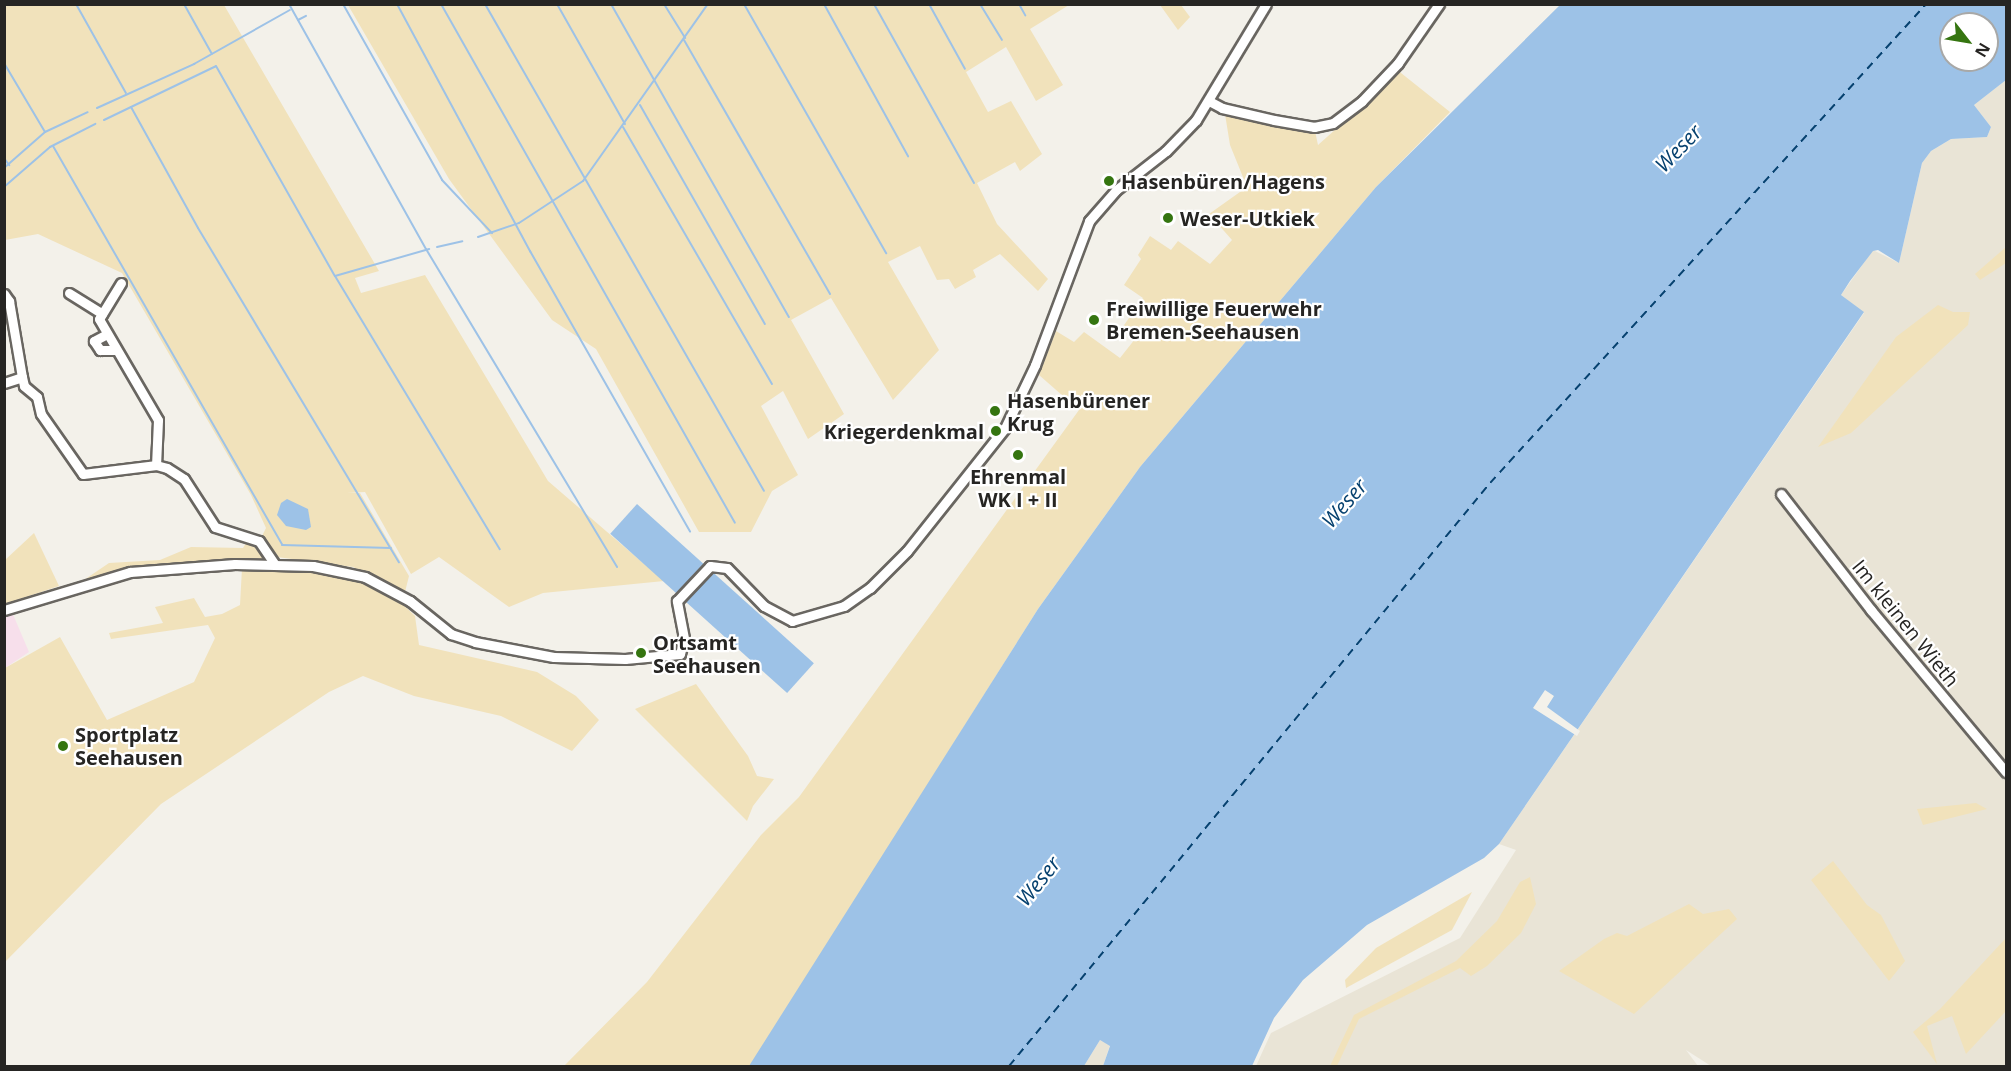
<!DOCTYPE html>
<html>
<head>
<meta charset="utf-8">
<style>
  body { margin:0 }
  #map { position:relative; width:2011px; height:1071px; overflow:hidden; background:#f3f1ea; font-family:"Open Sans",sans-serif }
  div>[style] { position:absolute }
  [style*='--x'] { left:calc(var(--x)*1px); top:calc(var(--y)*1px); width:calc(var(--w)*1px); rotate:calc(var(--a)*1deg) }
  .built>* { inset:0; background:#e9e4d6 }
  .education>* { inset:0; background:#f7dfeb }
  .green>* { inset:0; background:#f1e2bb }
  .water>* { inset:0; background:#9dc2e7; transform-origin:0 0 }
  .pier>* { inset:0; background:#f3f1ea }
  .stream>* { height:2px; margin:-1px; padding:0 1px; transform-origin:1px; border-radius:1px; background:#9dc2e7 }
  .ferry>* { height:1.5px; margin-top:-0.75px; transform-origin:0; background:repeating-linear-gradient(90deg,#06416f 0 8px,transparent 0 14px) }
  .roads { filter:drop-shadow(2px 0 #696661) drop-shadow(-2px 0 #696661) drop-shadow(0 2px #696661) drop-shadow(0 -2px #696661) }
  .minor>* { height:9px; margin:-4.5px; padding:0 4.5px; transform-origin:4.5px; border-radius:4.5px; background:#fff }
  .dots>* { width:16px; height:16px; translate:-50% -50%; box-sizing:border-box; border:3px solid #fff; border-radius:50% }
  span { translate:-50% -50%; white-space:nowrap; text-align:center; line-height:1.15; -webkit-text-stroke:4.5px #fff; paint-order:stroke }
  .poi-label { font-size:20px; color:#262523; font-weight:700 }
  .left { translate:0 -50%; text-align:left }
  .right { translate:-100% -50%; text-align:right }
  .street-label { font-size:20px; color:#262523 }
  .water-label { font-size:21px; color:#06416f; font-style:italic }
  .frame { position:absolute; inset:0; border:6px solid #262523; pointer-events:none }
  .north { position:absolute; left:1939px; top:12px; width:60px; height:60px; box-sizing:border-box; background:#fff; border:2px solid #a8a8a7; border-radius:50%; rotate:121deg; font-size:16px; font-weight:700; line-height:24px; text-align:center; color:#262523 }
  .north::after { content:''; display:block; margin:auto; width:21px; height:27px; background:#357510; clip-path:polygon(50% 0,100% 100%,50% 72%,0 100%) }
</style>
</head>
<body>
<div id="map">
  <div class="built">
    <i style="clip-path:polygon(2006px 80px,2006px 1066px,1711px 1066px,1686px 1050px,1698px 1066px,1256px 1066px,1271px 1033px,1460px 938px,1516px 850px,1499px 844px,1864px 313px,1841px 295px,1873px 250px,1899px 263px,1922px 163px,1931px 151px,1951px 139px,1987px 137px,1991px 127px,1974px 105px)"></i>
    <i style="clip-path:polygon(1100px 1040px,1110px 1045px,1103px 1066px,1084px 1066px)"></i>
  </div>
  <div class="education">
    <i style="clip-path:polygon(12px 612px,29px 652px,5px 668px,4px 616px)"></i>
  </div>
  <div class="green">
    <i style="clip-path:polygon(5px 5px,224px 5px,379px 271px,355px 278px,361px 293px,425px 275px,548px 481px,664px 581px,543px 593px,509px 607px,439px 557px,411px 574px,365px 492px,347px 493px,360px 493px,409px 576px,405px 592px,353px 567px,277px 557px,261px 538px,266px 528px,251px 495px,122px 273px,38px 234px,5px 240px)"></i>
    <i style="clip-path:polygon(348px 5px,1069px 5px,1030px 29px,1063px 85px,1036px 101px,1006px 47px,966px 72px,988px 112px,1011px 101px,1042px 154px,1020px 171px,1015px 162px,977px 183px,997px 224px,1048px 279px,1038px 291px,1000px 254px,973px 270px,976px 277px,955px 289px,949px 279px,937px 280px,920px 246px,888px 262px,939px 350px,893px 400px,831px 298px,791px 320px,844px 414px,808px 439px,783px 391px,761px 406px,798px 475px,772px 491px,751px 532px,699px 532px,596px 349px,552px 320px,449px 179px)"></i>
    <i style="clip-path:polygon(1160px 5px,1181px 5px,1190px 17px,1178px 30px)"></i>
    <i style="clip-path:polygon(1396px 69px,1450px 112px,1376px 187px,1140px 467px,1038px 609px,751px 1066px,564px 1066px,647px 982px,761px 835px,799px 797px,1079px 410px,1039px 375px,1056px 331px,1074px 342px,1084px 332px,1120px 358px,1135px 339px,1122px 328px,1143px 298px,1124px 285px,1141px 259px,1138px 255px,1150px 236px,1171px 250px,1178px 241px,1210px 264px,1232px 240px,1209px 214px,1247px 187px,1230px 145px,1225px 114px,1315px 131px,1318px 145px,1373px 96px)"></i>
    <i style="clip-path:polygon(2006px 247px,2006px 263px,1980px 280px,1975px 274px)"></i>
    <i style="clip-path:polygon(1938px 305px,1953px 312px,1970px 312px,1968px 325px,1851px 433px,1818px 447px,1896px 337px)"></i>
    <i style="clip-path:polygon(34px 533px,59px 586px,5px 604px,5px 560px)"></i>
    <i style="clip-path:polygon(248px 540px,263px 550px,263px 558px,259px 561px,123px 568px,81px 582px,109px 563px,160px 560px,191px 547px,243px 548px)"></i>
    <i style="clip-path:polygon(242px 568px,343px 574px,389px 591px,415px 616px,419px 645px,537px 672px,576px 696px,599px 720px,572px 751px,501px 716px,414px 696px,363px 676px,329px 692px,161px 804px,5px 962px,5px 668px,60px 637px,107px 720px,194px 682px,215px 638px,208px 625px,111px 639px,109px 633px,163px 623px,155px 607px,194px 598px,205px 617px,222px 614px,240px 605px)"></i>
    <i style="clip-path:polygon(696px 684px,748px 756px,757px 776px,774px 779px,753px 806px,747px 821px,635px 709px)"></i>
    <i style="clip-path:polygon(1976px 803px,1987px 809px,1923px 825px,1917px 809px)"></i>
    <i style="clip-path:polygon(1833px 861px,1867px 905px,1881px 915px,1905px 961px,1889px 981px,1811px 880px)"></i>
    <i style="clip-path:polygon(1530px 877px,1536px 904px,1521px 933px,1487px 966px,1471px 976px,1460px 968px,1359px 1019px,1337px 1066px,1330px 1066px,1354px 1015px,1456px 961px,1497px 921px,1520px 882px)"></i>
    <i style="clip-path:polygon(1472px 892px,1452px 930px,1346px 988px,1345px 980px,1376px 948px)"></i>
    <i style="clip-path:polygon(1689px 904px,1703px 914px,1729px 909px,1737px 919px,1634px 1014px,1559px 971px,1604px 939px,1617px 933px,1627px 936px)"></i>
    <i style="clip-path:polygon(2006px 938px,2006px 1011px,1966px 1054px,1952px 1016px,1927px 1026px,1937px 1064px,1913px 1032px,1940px 1009px)"></i>
  </div>
  <div class="water">
    <i style="clip-path:polygon(evenodd,1560px 5px,2006px 5px,2006px 80px,1974px 105px,1991px 127px,1987px 137px,1951px 139px,1931px 151px,1922px 163px,1899px 263px,1878px 250px,1873px 251px,1850px 281px,1841px 295px,1864px 312px,1499px 844px,1484px 858px,1367px 925px,1303px 980px,1274px 1018px,1252px 1066px,1103px 1066px,1110px 1046px,1100px 1040px,1084px 1066px,749px 1066px,1038px 609px,1140px 467px,1376px 187px,1560px 5px,1951px 24px,1987px 24px,1987px 60px,1951px 60px,1951px 24px)"></i>
    <i style="clip-path:polygon(287px 499px,308px 509px,311px 527px,306px 530px,286px 526px,277px 515px,281px 503px)"></i>
    <i style="left:637px;top:504px;width:238px;height:40px;rotate:42deg"></i>
  </div>
  <div class="pier">
    <i style="clip-path:polygon(1545px 690px,1554px 696px,1547px 707px,1580px 731px,1577px 736px,1533px 708px)"></i>
  </div>
  <div class="stream">
    <i style="--x:76;--y:4;--w:102;--a:60.7"></i>
    <i style="--x:184;--y:4;--w:57;--a:60.8"></i>
    <i style="--x:289;--y:4;--w:281;--a:60.8"></i>
    <i style="--x:426;--y:249;--w:371;--a:59"></i>
    <i style="--x:343;--y:4;--w:202;--a:60.6"></i>
    <i style="--x:442;--y:180;--w:73;--a:46.7"></i>
    <i style="--x:397;--y:4;--w:281;--a:61.7"></i>
    <i style="--x:530;--y:251;--w:323;--a:60.3"></i>
    <i style="--x:441;--y:4;--w:596;--a:60.47"></i>
    <i style="--x:485;--y:4;--w:561;--a:60.19"></i>
    <i style="--x:557;--y:4;--w:138;--a:60.5"></i>
    <i style="--x:611;--y:4;--w:360;--a:60.4"></i>
    <i style="--x:664;--y:4;--w:40;--a:58"></i>
    <i style="--x:744;--y:4;--w:287;--a:60.3"></i>
    <i style="--x:824;--y:4;--w:174;--a:61.1"></i>
    <i style="--x:874;--y:4;--w:205;--a:60.8"></i>
    <i style="--x:929;--y:4;--w:74;--a:61"></i>
    <i style="--x:980;--y:4;--w:42;--a:58.6"></i>
    <i style="--x:1019;--y:4;--w:13;--a:61"></i>
    <i style="--x:298;--y:20;--w:9;--a:-27"></i>
    <i style="--x:684;--y:40;--w:293;--a:60.1"></i>
    <i style="--x:4;--y:63;--w:80;--a:59.3"></i>
    <i style="--x:640;--y:105;--w:252;--a:60.3"></i>
    <i style="--x:131;--y:107;--w:138;--a:61"></i>
    <i style="--x:198;--y:228;--w:390;--a:59"></i>
    <i style="--x:97;--y:108;--w:107;--a:-24.4"></i>
    <i style="--x:194;--y:64;--w:110;--a:-29.4"></i>
    <i style="--x:104;--y:120;--w:124;--a:-25.7"></i>
    <i style="--x:216;--y:66;--w:241;--a:60.5"></i>
    <i style="--x:335;--y:276;--w:98;--a:-16"></i>
    <i style="--x:623;--y:127;--w:297;--a:59.9"></i>
    <i style="--x:53;--y:146;--w:460;--a:60.1"></i>
    <i style="--x:282;--y:545;--w:109;--a:1.6"></i>
    <i style="--x:4;--y:158;--w:9;--a:54"></i>
    <i style="--x:4;--y:168;--w:55;--a:-41.3"></i>
    <i style="--x:45;--y:132;--w:47;--a:-24.9"></i>
    <i style="--x:4;--y:187;--w:61;--a:-41"></i>
    <i style="--x:50;--y:147;--w:51;--a:-27.1"></i>
    <i style="--x:478;--y:237;--w:43;--a:-18.9"></i>
    <i style="--x:519;--y:223;--w:77;--a:-33.3"></i>
    <i style="--x:583;--y:181;--w:217;--a:-54.8"></i>
    <i style="--x:437;--y:247;--w:26;--a:-13"></i>
    <i style="--x:335;--y:276;--w:319;--a:58.9"></i>
  </div>
  <div class="ferry">
    <i style="--x:1009;--y:1066;--w:756;--a:-50.48"></i>
    <i style="--x:1490;--y:483;--w:648;--a:-47.69"></i>
  </div>
  <div class="roads">
    <div class="minor">
      <i style="--x:1209;--y:101;--w:15;--a:28"></i>
      <i style="--x:1222;--y:108;--w:53;--a:13"></i>
      <i style="--x:1274;--y:120;--w:41;--a:9.9"></i>
      <i style="--x:1314;--y:127;--w:19;--a:-12"></i>
      <i style="--x:1333;--y:123;--w:36;--a:-37"></i>
      <i style="--x:1362;--y:101;--w:52;--a:-46.5"></i>
      <i style="--x:1398;--y:63;--w:72;--a:-55.2"></i>
      <i style="--x:121;--y:283;--w:42;--a:121.4"></i>
      <i style="--x:99;--y:319;--w:117;--a:59.7"></i>
      <i style="--x:158;--y:420;--w:45;--a:92.5"></i>
      <i style="--x:69;--y:293;--w:39;--a:32"></i>
      <i style="--x:4;--y:294;--w:9;--a:54"></i>
      <i style="--x:9;--y:301;--w:77;--a:80.3"></i>
      <i style="--x:107;--y:334;--w:15;--a:152"></i>
      <i style="--x:94;--y:341;--w:11;--a:56"></i>
      <i style="--x:100;--y:350;--w:16;--a:0"></i>
      <i style="--x:4;--y:383;--w:19;--a:-18"></i>
      <i style="--x:22;--y:377;--w:9;--a:77"></i>
      <i style="--x:24;--y:386;--w:17;--a:40"></i>
      <i style="--x:37;--y:397;--w:17;--a:77"></i>
      <i style="--x:41;--y:414;--w:73;--a:55"></i>
      <i style="--x:83;--y:474;--w:74;--a:-7"></i>
      <i style="--x:156;--y:465;--w:11;--a:15"></i>
      <i style="--x:167;--y:468;--w:20;--a:33"></i>
      <i style="--x:184;--y:479;--w:57;--a:57.1"></i>
      <i style="--x:215;--y:527;--w:46;--a:17.7"></i>
      <i style="--x:259;--y:541;--w:29;--a:56"></i>
      <i style="--x:1781;--y:494;--w:147;--a:52.2"></i>
      <i style="--x:1871;--y:610;--w:211;--a:50.2"></i>
      <i style="--x:4;--y:610;--w:132;--a:-16.8"></i>
      <i style="--x:130;--y:572;--w:105;--a:-4.4"></i>
      <i style="--x:235;--y:564;--w:78;--a:1.5"></i>
      <i style="--x:313;--y:566;--w:53;--a:11.9"></i>
      <i style="--x:365;--y:577;--w:51;--a:28.1"></i>
      <i style="--x:410;--y:601;--w:53;--a:38.8"></i>
      <i style="--x:451;--y:634;--w:25;--a:18"></i>
      <i style="--x:475;--y:642;--w:80;--a:10.8"></i>
      <i style="--x:554;--y:657;--w:71;--a:1.6"></i>
      <i style="--x:625;--y:659;--w:55;--a:-5.2"></i>
      <i style="--x:680;--y:654;--w:16;--a:-76"></i>
      <i style="--x:684;--y:638;--w:38;--a:-101"></i>
      <i style="--x:677;--y:601;--w:48;--a:-46.7"></i>
      <i style="--x:710;--y:566;--w:17;--a:7"></i>
      <i style="--x:727;--y:568;--w:53;--a:45.8"></i>
      <i style="--x:764;--y:606;--w:32;--a:28"></i>
      <i style="--x:792;--y:621;--w:54;--a:-16.1"></i>
      <i style="--x:844;--y:606;--w:32;--a:-35"></i>
      <i style="--x:870;--y:588;--w:52;--a:-45"></i>
      <i style="--x:907;--y:551;--w:157;--a:-51.5"></i>
      <i style="--x:1005;--y:428;--w:70;--a:-64.5"></i>
      <i style="--x:1035;--y:365;--w:154;--a:-69.4"></i>
      <i style="--x:1089;--y:221;--w:41;--a:-48.9"></i>
      <i style="--x:1116;--y:190;--w:63;--a:-38"></i>
      <i style="--x:1166;--y:151;--w:43;--a:-45.9"></i>
      <i style="--x:1196;--y:120;--w:135;--a:-58.9"></i>
    </div>
  </div>
  <div class="dots">
    <i style="left:1109px;top:181px;background:#357510"></i>
    <i style="left:1168px;top:218px;background:#357510"></i>
    <i style="left:1094px;top:320px;background:#357510"></i>
    <i style="left:995px;top:411px;background:#357510"></i>
    <i style="left:996px;top:431px;background:#357510"></i>
    <i style="left:1018px;top:455px;background:#357510"></i>
    <i style="left:641px;top:653px;background:#357510"></i>
    <i style="left:63px;top:746px;background:#357510"></i>
  </div>
  <div class="poi-label">
    <span class="left" style="left:1121px;top:181px">Hasenbüren/Hagens</span>
    <span class="left" style="left:1180px;top:218px">Weser-Utkiek</span>
    <span class="left" style="left:1106px;top:320px">Freiwillige Feuerwehr<br>Bremen-Seehausen</span>
    <span class="left" style="left:1007px;top:412px">Hasenbürener<br>Krug</span>
    <span class="right" style="left:984px;top:431px">Kriegerdenkmal</span>
    <span style="left:1018px;top:488px">Ehrenmal<br>WK I + II</span>
    <span class="left" style="left:653px;top:654px">Ortsamt<br>Seehausen</span>
    <span class="left" style="left:75px;top:746px">Sportplatz<br>Seehausen</span>
  </div>
  <div class="street-label">
    <span style="left:1906px;top:623px;rotate:51deg">Im kleinen Wieth</span>
  </div>
  <div class="water-label">
    <span style="left:1678px;top:148px;rotate:-46deg">Weser</span>
    <span style="left:1344px;top:503px;rotate:-49deg">Weser</span>
    <span style="left:1038px;top:881px;rotate:-51deg">Weser</span>
  </div>
  <div class="frame"></div>
  <div class="north">N</div>
</div>
</body>
</html>
